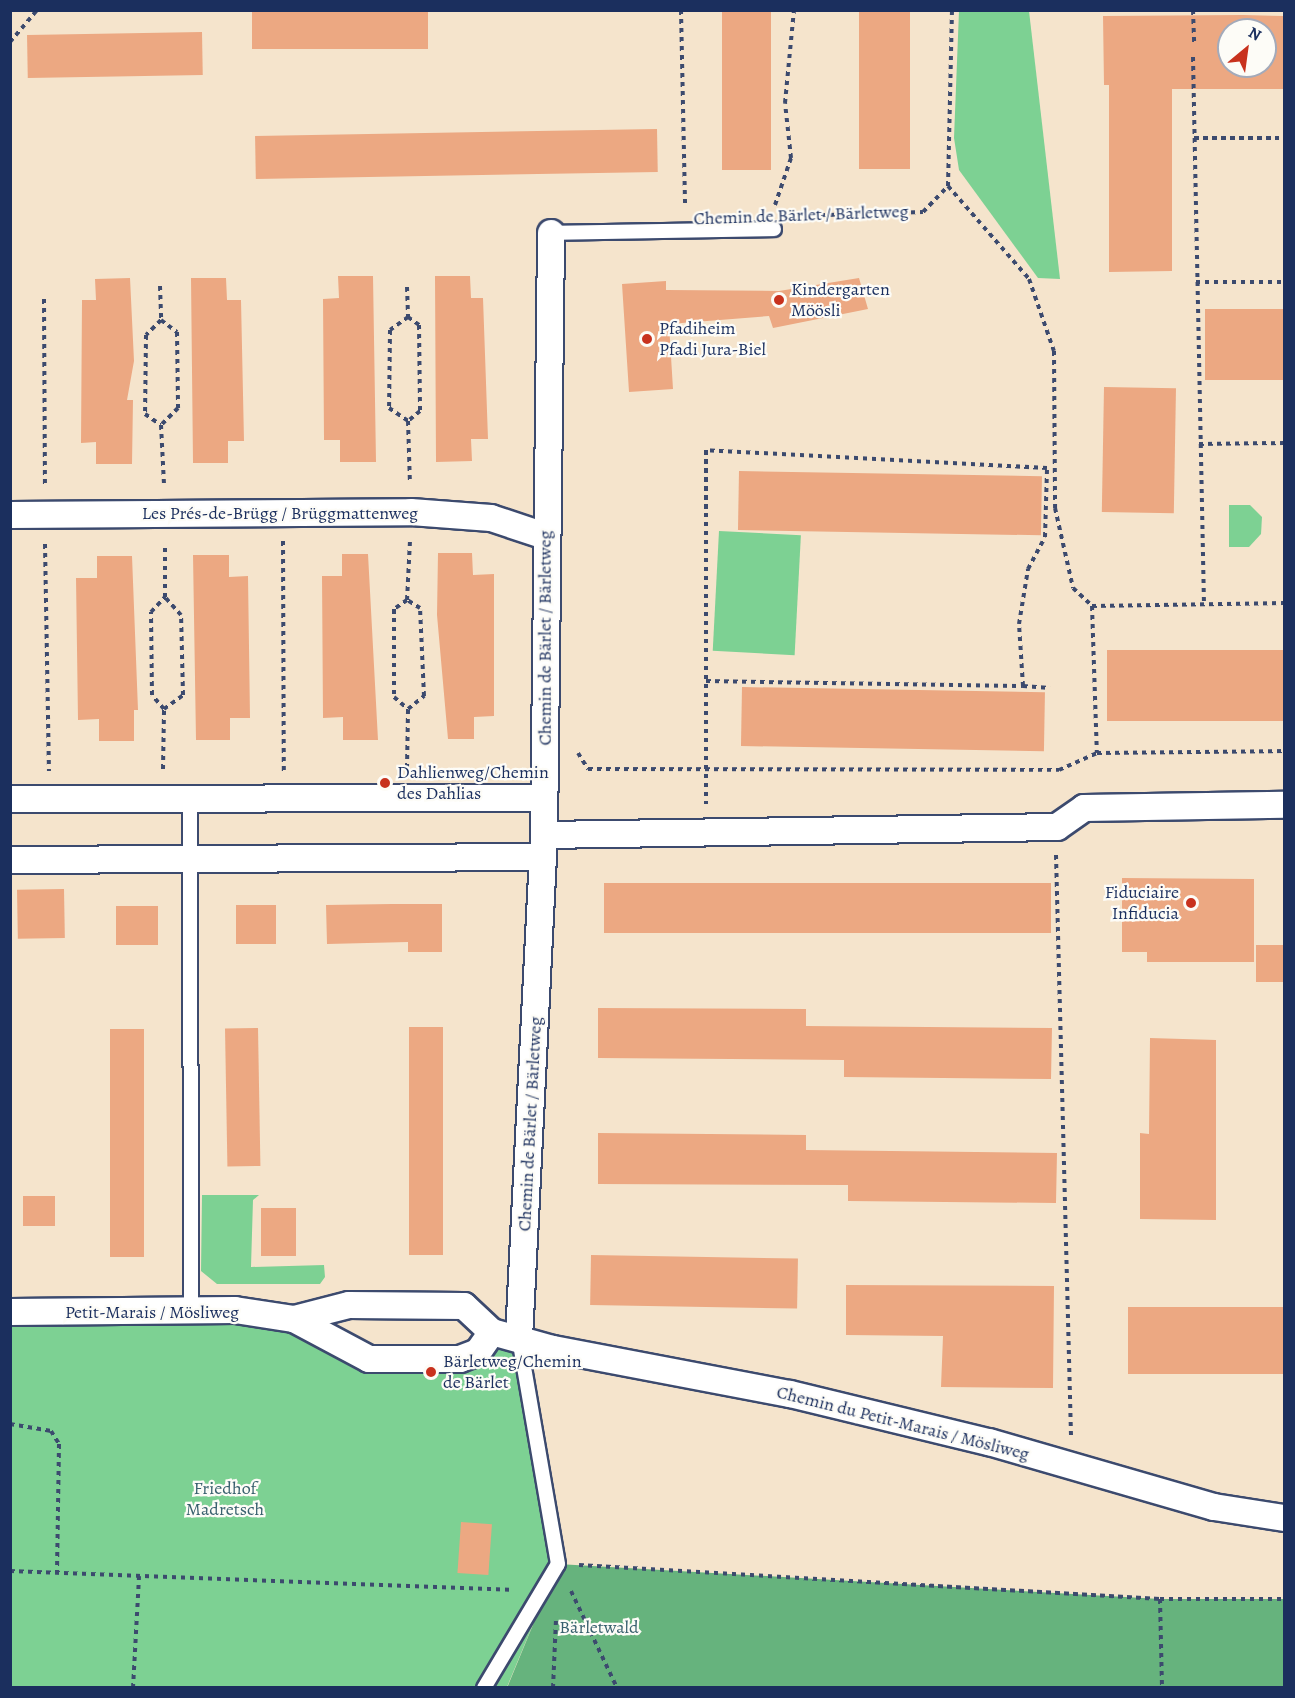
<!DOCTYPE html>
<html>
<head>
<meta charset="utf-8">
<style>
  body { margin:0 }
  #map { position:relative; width:1295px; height:1698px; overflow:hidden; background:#f5e4cc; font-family:Alegreya,serif }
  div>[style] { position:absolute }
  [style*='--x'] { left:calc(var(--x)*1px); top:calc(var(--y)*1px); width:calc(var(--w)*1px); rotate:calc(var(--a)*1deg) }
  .green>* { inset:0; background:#7dd193; transform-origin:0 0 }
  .forest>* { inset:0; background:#66b37d }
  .building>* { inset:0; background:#eca882; transform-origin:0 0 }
  .path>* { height:4px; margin-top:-2px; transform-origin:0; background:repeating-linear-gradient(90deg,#3c4a6e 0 4.5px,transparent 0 9px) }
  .roads { filter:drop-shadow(2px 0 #3c4a6e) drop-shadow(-2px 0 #3c4a6e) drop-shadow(0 2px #3c4a6e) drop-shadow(0 -2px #3c4a6e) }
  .lane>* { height:14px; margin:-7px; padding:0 7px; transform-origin:7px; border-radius:7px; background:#fff }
  .street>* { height:26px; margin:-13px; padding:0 13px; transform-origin:13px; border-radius:13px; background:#fff }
  .dots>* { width:16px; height:16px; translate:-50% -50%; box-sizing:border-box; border:3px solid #fdfcf7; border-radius:50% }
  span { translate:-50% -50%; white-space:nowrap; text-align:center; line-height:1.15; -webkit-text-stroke:4.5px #fdfcf7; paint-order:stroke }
  .street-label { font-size:18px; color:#1b2f5e }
  .poi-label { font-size:18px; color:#1b2f5e }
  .left { translate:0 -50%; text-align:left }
  .right { translate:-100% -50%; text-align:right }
  .park-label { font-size:18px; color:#38606e }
  .frame { position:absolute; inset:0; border:12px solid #1b2f5e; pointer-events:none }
  .north { position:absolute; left:1217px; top:18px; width:60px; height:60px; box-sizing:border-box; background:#fdfcf7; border:2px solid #a3aaba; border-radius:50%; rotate:29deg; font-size:16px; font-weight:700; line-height:24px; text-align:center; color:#1b2f5e }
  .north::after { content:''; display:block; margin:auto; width:21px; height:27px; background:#c8321e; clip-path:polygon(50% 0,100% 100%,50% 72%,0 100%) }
</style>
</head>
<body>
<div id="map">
  <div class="green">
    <i style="clip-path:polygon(959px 11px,1029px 11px,1060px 279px,1038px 278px,959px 170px,954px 138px)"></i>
    <i style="clip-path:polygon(1229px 505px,1250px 505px,1262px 517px,1261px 534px,1249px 547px,1229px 547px)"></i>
    <i style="left:719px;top:531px;width:82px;height:120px;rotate:3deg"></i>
    <i style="clip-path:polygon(202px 1195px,259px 1195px,253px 1200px,251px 1267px,324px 1265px,325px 1277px,320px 1284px,217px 1284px,201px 1271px)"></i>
    <i style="clip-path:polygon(235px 1310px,369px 1359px,519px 1338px,558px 1564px,507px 1687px,11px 1687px,10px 1312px)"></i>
  </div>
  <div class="forest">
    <i style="clip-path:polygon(558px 1564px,1160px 1599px,1284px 1599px,1284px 1687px,507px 1688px)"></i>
  </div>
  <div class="building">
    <i style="left:252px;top:10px;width:176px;height:39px"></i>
    <i style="left:722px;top:10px;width:49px;height:160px"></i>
    <i style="left:859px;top:10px;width:51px;height:159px"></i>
    <i style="clip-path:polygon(evenodd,1243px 15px,1284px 16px,1284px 89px,1172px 89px,1172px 271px,1109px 272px,1109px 85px,1104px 85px,1103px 16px,1243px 15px,1229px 30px,1265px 30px,1265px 66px,1229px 66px,1229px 30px)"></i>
    <i style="left:202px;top:32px;width:43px;height:175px;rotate:89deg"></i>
    <i style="left:657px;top:129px;width:43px;height:402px;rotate:89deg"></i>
    <i style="clip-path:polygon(338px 276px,373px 276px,376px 462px,340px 462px,340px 440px,324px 440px,323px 299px,339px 298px)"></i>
    <i style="clip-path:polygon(435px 276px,470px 276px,471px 298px,483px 298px,488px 439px,471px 439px,472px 461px,436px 462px)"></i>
    <i style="clip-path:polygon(130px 278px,134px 361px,127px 400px,133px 400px,132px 464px,96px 464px,96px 442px,81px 443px,82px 300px,96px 300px,95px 279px)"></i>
    <i style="clip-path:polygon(191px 278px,226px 278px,227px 300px,241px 300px,244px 441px,228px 441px,228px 463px,193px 463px)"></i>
    <i style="clip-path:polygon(859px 278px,868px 309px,773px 328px,769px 316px,669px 324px,673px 389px,629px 392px,622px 284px,666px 281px,666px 290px,779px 291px)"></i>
    <i style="left:1284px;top:309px;width:71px;height:79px;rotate:90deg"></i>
    <i style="left:1104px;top:387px;width:72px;height:125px;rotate:1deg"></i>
    <i style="left:739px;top:471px;width:303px;height:59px;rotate:1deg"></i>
    <i style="clip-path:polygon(438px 553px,472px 553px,473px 575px,494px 574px,494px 716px,474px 717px,474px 739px,448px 739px,437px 615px)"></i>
    <i style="clip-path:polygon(342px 554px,368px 554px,378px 740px,343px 740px,343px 717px,323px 718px,322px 576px,342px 576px)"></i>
    <i style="clip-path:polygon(193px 555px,229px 555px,229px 577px,248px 576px,250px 718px,230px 718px,230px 740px,196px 740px)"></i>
    <i style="clip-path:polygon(97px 556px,132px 556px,138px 710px,134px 710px,134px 741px,99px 741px,99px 719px,78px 720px,76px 578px,97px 578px)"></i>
    <i style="left:1284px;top:650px;width:71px;height:177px;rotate:90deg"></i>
    <i style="left:742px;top:687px;width:303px;height:59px;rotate:1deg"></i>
    <i style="clip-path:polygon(1122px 878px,1254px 879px,1254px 962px,1147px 962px,1147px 952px,1122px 952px)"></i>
    <i style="left:604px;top:883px;width:447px;height:50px"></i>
    <i style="left:64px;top:889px;width:49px;height:47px;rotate:89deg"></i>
    <i style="clip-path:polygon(392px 904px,442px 904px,442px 952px,408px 952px,408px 942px,327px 944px,326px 905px)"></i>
    <i style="left:236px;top:905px;width:40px;height:39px"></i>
    <i style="left:116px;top:906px;width:42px;height:39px"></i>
    <i style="left:1256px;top:945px;width:28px;height:37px"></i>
    <i style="clip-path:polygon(598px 1008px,806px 1009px,806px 1026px,1052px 1028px,1051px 1079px,844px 1077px,844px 1060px,598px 1058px)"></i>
    <i style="left:409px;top:1027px;width:34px;height:228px"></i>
    <i style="left:258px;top:1028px;width:138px;height:33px;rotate:89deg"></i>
    <i style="left:110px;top:1029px;width:34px;height:228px"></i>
    <i style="clip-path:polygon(1150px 1038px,1216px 1040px,1216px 1220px,1140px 1219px,1140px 1133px,1149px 1134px)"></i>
    <i style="clip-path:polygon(598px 1133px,806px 1135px,806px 1150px,1057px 1153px,1056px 1203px,848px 1201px,848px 1185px,598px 1184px)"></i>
    <i style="left:23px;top:1196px;width:32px;height:30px"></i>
    <i style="left:261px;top:1208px;width:35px;height:48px"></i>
    <i style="left:591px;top:1255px;width:207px;height:50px;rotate:1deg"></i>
    <i style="clip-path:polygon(846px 1285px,1054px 1286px,1053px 1388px,941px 1387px,943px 1336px,846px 1335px)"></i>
    <i style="left:1284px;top:1307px;width:67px;height:156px;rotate:90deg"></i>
    <i style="left:461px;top:1522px;width:31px;height:51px;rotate:4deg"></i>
  </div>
  <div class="path">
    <i style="--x:681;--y:10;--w:198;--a:88.8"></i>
    <i style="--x:1193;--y:10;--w:32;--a:88"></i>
    <i style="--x:10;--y:42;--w:42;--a:-49.8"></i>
    <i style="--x:1193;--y:57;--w:547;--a:88.85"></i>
    <i style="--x:1194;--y:138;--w:90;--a:0"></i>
    <i style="--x:948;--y:186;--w:123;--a:48.9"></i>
    <i style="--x:1029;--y:279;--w:76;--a:70.9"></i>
    <i style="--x:1054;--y:351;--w:157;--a:89.6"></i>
    <i style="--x:1055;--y:508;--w:82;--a:77.3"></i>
    <i style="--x:1073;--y:588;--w:26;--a:43"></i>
    <i style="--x:1092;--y:606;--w:192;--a:-0.9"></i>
    <i style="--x:775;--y:205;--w:50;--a:-71.2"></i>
    <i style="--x:791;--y:158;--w:55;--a:-96.2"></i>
    <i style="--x:785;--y:103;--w:93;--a:-84.5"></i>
    <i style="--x:794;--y:216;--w:129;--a:-1.8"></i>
    <i style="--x:923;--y:212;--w:36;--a:-46"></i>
    <i style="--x:948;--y:186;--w:176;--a:-88.7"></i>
    <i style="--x:1196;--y:282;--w:88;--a:0"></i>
    <i style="--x:160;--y:286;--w:34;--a:88"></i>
    <i style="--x:161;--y:320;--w:21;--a:135"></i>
    <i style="--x:146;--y:335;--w:79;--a:90.7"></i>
    <i style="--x:145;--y:414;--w:19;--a:35"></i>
    <i style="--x:161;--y:425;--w:59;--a:87.1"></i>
    <i style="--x:407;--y:287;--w:30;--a:88"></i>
    <i style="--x:408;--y:317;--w:14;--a:36"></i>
    <i style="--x:419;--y:325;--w:86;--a:89.3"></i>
    <i style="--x:420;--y:411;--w:16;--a:140"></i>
    <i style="--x:408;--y:421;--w:62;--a:88.2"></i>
    <i style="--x:44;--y:299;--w:187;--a:89.7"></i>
    <i style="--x:408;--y:317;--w:22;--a:144"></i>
    <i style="--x:390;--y:330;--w:78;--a:90.7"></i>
    <i style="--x:389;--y:408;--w:23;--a:34"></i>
    <i style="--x:161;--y:320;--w:20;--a:37"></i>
    <i style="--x:177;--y:332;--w:76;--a:89.2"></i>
    <i style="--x:178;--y:408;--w:24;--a:135"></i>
    <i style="--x:10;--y:348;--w:2;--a:0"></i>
    <i style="--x:1199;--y:444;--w:85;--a:-0.7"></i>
    <i style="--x:283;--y:541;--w:230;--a:89.8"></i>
    <i style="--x:45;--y:544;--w:227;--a:89"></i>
    <i style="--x:407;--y:600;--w:16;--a:145"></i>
    <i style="--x:394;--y:609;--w:88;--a:90"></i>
    <i style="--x:394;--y:697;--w:18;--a:41"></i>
    <i style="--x:1092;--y:606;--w:147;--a:88.1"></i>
    <i style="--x:706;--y:681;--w:317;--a:0.9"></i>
    <i style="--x:1023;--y:686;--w:62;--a:-93.7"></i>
    <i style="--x:1019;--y:624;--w:56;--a:-80.7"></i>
    <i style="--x:1028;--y:569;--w:36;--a:-62"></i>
    <i style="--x:1045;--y:537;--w:69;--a:-88.3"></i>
    <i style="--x:1047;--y:468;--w:341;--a:-177"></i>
    <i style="--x:706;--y:450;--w:354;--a:90"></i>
    <i style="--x:1023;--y:686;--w:27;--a:4"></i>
    <i style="--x:164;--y:709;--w:18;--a:-131"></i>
    <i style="--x:152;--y:695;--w:83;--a:-90.7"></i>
    <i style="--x:151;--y:612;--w:21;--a:-47"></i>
    <i style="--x:578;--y:753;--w:19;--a:58"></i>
    <i style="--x:588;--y:769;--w:471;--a:0.1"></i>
    <i style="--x:1059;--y:770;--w:42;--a:-24.1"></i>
    <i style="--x:1097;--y:753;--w:187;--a:-0.6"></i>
    <i style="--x:407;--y:768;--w:59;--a:-89"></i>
    <i style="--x:408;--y:709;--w:21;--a:-39"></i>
    <i style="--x:424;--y:696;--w:88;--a:-92.6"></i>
    <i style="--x:420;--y:608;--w:15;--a:-148"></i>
    <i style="--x:407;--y:600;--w:59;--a:-87.1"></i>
    <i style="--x:163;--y:769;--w:60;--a:-89"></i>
    <i style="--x:164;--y:709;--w:24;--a:-36"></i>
    <i style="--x:183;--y:695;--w:80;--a:-91.4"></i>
    <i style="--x:181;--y:615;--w:24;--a:-132"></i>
    <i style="--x:165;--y:597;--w:54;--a:-90"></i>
    <i style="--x:1056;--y:855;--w:581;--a:88.52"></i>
    <i style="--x:10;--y:1424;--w:42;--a:9.7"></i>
    <i style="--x:51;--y:1431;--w:15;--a:58"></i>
    <i style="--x:59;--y:1444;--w:128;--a:90.9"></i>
    <i style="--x:579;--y:1565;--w:582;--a:3.35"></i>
    <i style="--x:1160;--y:1599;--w:124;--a:0"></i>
    <i style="--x:10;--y:1571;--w:503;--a:2.16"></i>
    <i style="--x:571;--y:1591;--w:107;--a:64.6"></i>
    <i style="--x:1160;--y:1599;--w:89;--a:88.7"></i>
    <i style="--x:133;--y:1688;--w:112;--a:-86.9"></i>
    <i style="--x:553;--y:1688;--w:70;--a:-87.5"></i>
  </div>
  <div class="roads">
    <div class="lane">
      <i style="--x:551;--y:233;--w:223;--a:-1"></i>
      <i style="--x:190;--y:800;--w:511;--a:89.89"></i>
      <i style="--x:484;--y:1688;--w:144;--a:-59.2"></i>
      <i style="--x:558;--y:1564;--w:229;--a:-99.8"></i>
    </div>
    <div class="street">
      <i style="--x:10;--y:515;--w:401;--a:-0.4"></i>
      <i style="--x:411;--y:512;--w:80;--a:4.3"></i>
      <i style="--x:491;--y:518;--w:57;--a:18.4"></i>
      <i style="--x:10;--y:799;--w:533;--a:-0.11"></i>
      <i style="--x:544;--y:835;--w:513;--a:-0.89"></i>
      <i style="--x:1057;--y:827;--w:33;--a:-35"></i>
      <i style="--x:1084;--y:808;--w:200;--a:-0.9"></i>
      <i style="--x:10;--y:860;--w:533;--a:-0.32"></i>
      <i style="--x:10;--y:1312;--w:225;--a:-0.5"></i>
      <i style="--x:235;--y:1310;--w:60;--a:8.7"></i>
      <i style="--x:294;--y:1319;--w:85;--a:28.1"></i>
      <i style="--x:369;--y:1359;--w:91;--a:0"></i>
      <i style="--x:460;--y:1359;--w:19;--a:-21"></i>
      <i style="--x:478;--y:1352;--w:24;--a:-55"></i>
      <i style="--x:294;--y:1319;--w:57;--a:-14.3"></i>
      <i style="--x:349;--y:1305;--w:115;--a:0.5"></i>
      <i style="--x:464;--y:1306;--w:38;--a:43"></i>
      <i style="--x:492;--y:1332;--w:63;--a:15.6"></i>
      <i style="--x:553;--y:1349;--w:241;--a:10.8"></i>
      <i style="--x:790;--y:1394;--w:205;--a:13.6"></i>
      <i style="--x:989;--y:1442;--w:234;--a:16.1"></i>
      <i style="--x:1214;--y:1507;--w:71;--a:8.9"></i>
      <i style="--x:519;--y:1338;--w:504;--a:-87.15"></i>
      <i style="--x:544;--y:835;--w:602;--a:-89.33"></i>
    </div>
  </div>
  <div class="dots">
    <i style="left:779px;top:300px;background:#c8321e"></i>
    <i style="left:647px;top:339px;background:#c8321e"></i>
    <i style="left:385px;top:783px;background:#c8321e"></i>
    <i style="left:1191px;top:903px;background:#c8321e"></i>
    <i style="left:431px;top:1372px;background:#c8321e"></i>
  </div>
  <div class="street-label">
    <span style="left:801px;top:215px;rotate:-2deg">Chemin de Bärlet / Bärletweg</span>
    <span style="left:280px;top:513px">Les Prés-de-Brügg / Brüggmattenweg</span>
    <span style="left:545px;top:638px;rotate:-90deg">Chemin de Bärlet / Bärletweg</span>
    <span style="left:530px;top:1124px;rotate:-87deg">Chemin de Bärlet / Bärletweg</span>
    <span style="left:152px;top:1312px">Petit-Marais / Mösliweg</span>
    <span style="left:903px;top:1423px;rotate:14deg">Chemin du Petit-Marais / Mösliweg</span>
  </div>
  <div class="poi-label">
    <span class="left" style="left:791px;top:300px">Kindergarten<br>Möösli</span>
    <span class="left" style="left:659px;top:339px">Pfadiheim<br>Pfadi Jura-Biel</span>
    <span class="left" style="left:397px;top:783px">Dahlienweg/Chemin<br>des Dahlias</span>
    <span class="right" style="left:1179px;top:903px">Fiduciaire<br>Infiducia</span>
    <span class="left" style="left:443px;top:1372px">Bärletweg/Chemin<br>de Bärlet</span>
  </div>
  <div class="park-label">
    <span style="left:225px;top:1499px">Friedhof<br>Madretsch</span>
    <span style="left:599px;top:1627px">Bärletwald</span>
  </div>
  <div class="frame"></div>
  <div class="north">N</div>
</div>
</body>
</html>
